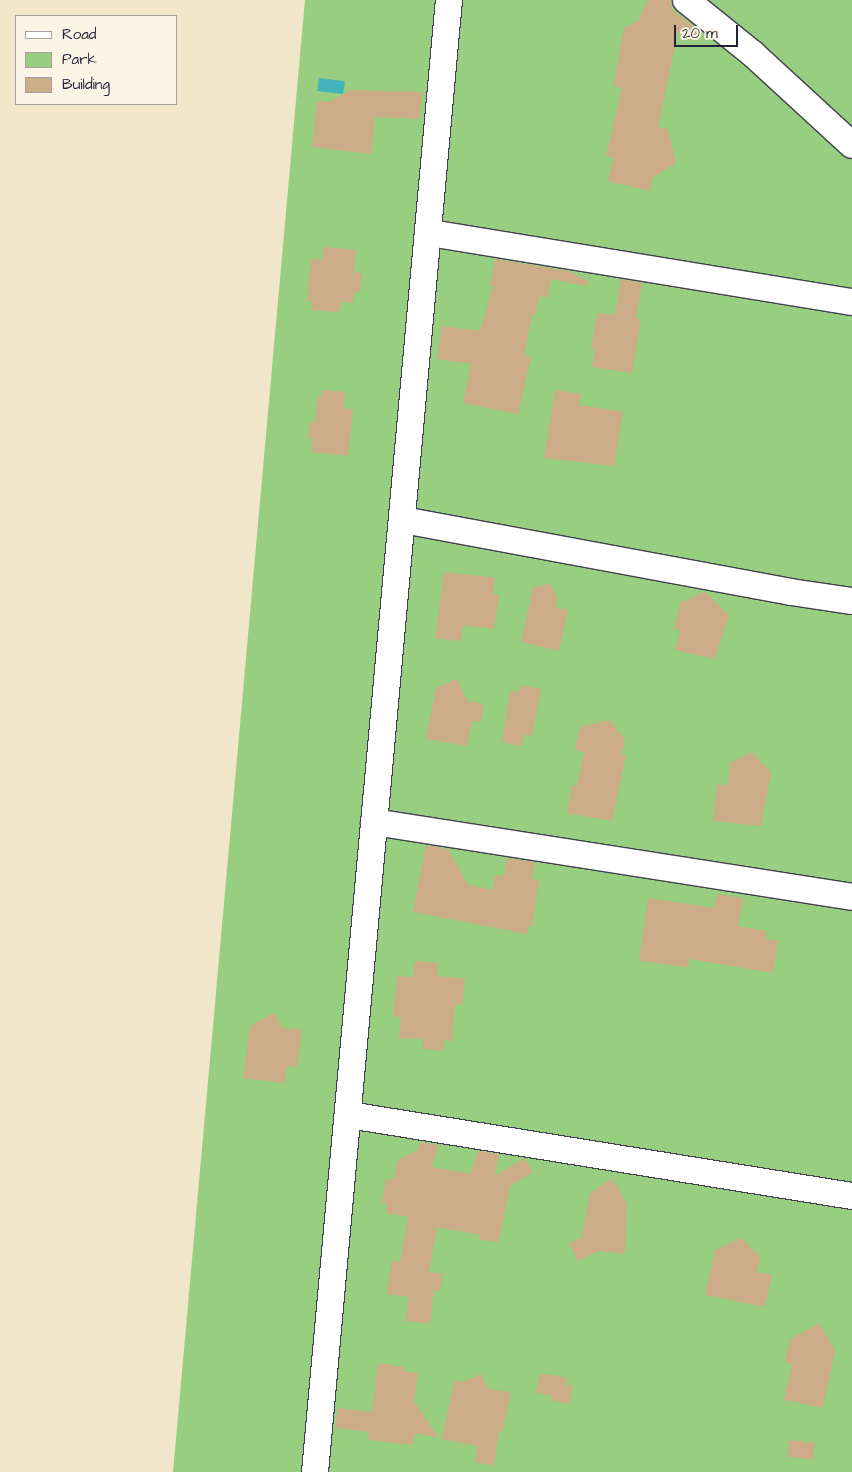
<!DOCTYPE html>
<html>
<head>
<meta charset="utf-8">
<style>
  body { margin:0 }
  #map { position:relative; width:852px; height:1472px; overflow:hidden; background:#f1e6c9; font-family:"Architects Daughter",sans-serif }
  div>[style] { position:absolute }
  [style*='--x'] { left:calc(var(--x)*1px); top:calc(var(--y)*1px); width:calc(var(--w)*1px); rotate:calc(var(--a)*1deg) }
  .green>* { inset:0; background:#97ce80 }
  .water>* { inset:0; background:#42b3b9; transform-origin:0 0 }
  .building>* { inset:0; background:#cdad88; transform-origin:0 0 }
  .roads { filter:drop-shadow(1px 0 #413f50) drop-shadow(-1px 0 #413f50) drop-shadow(0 1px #413f50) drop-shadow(0 -1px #413f50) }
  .street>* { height:26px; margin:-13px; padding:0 13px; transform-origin:13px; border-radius:13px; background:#fff }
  span { translate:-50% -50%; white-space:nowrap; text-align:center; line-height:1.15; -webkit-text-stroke:5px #fcf5e5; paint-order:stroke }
  .legend { position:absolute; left:15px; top:15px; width:162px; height:90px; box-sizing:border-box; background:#fcf5e5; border:1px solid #a5a1a1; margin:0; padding:6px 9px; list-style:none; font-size:15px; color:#22223b }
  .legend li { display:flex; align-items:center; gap:10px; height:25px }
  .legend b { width:25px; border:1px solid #a5a1a1 }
  .scale { position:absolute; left:674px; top:25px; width:64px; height:22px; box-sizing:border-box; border:2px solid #22223b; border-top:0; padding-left:6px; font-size:15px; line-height:18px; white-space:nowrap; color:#22223b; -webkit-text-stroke:4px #fcf5e5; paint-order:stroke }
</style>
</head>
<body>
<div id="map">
  <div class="green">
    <i style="clip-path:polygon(305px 0,852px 0,852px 1472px,173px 1472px)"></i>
  </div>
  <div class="water">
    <i style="left:319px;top:78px;width:26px;height:13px;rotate:7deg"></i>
  </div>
  <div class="building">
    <i style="clip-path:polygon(648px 0,671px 0,671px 9px,699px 30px,697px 36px,678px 32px,658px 127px,668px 129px,676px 163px,653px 177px,650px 191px,608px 181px,613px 158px,606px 156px,622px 88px,613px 86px,624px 28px,639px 20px)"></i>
    <i style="clip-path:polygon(351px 90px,423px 92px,419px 119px,375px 117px,371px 154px,312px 147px,317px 101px,328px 102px)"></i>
    <i style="clip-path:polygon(324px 247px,356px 250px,354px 272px,362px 273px,360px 292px,354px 291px,353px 303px,341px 302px,339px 312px,311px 310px,312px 301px,307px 301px,311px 259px,322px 260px)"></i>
    <i style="clip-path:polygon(495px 259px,568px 271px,588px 281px,586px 286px,551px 279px,548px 297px,539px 296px,536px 314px,532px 314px,524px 355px,531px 357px,518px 414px,463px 403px,471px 364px,437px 359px,442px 326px,480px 331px,493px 286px,490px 286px)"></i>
    <i style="clip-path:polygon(621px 279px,642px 283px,636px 319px,641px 319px,632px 373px,592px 367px,595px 349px,591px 349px,597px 313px,615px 315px)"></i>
    <i style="clip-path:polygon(322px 390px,345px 392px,343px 408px,353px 409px,348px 456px,311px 452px,313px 438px,308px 438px,310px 421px,315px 422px,318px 396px,322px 396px)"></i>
    <i style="clip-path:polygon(555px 390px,581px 394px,579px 405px,623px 412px,614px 466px,544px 458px)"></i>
    <i style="clip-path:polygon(444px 572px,495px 578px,493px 595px,499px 595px,494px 629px,463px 625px,461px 641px,435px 638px)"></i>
    <i style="clip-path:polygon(549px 583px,557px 597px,555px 607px,568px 610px,559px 651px,521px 642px,533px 588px)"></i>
    <i style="clip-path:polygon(705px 592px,729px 615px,715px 659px,675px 650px,680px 630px,674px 629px,680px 603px)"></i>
    <i style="clip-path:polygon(457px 679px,467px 701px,484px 704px,481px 722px,472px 721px,467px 746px,426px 739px,436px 688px)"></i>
    <i style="clip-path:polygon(521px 685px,541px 689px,532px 736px,524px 735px,522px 746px,502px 742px,510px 691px,519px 692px)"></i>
    <i style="clip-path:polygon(609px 720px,625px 739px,622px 754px,626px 755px,612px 821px,567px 813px,572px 785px,577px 786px,584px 752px,575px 750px,580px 727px)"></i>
    <i style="clip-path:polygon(752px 752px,771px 773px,761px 826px,713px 821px,717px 784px,728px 785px,730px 763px)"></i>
    <i style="clip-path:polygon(426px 845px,448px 849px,468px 885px,493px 890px,495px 875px,504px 876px,507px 858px,535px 862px,532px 879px,539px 880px,532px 926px,529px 925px,527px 934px,413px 912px)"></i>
    <i style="clip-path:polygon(717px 894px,743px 898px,738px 926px,767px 931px,765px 939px,778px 941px,773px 973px,689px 959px,688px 967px,639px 961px,648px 898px,714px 908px)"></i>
    <i style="clip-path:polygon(415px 961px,438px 963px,437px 976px,465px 979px,462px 1005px,455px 1004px,452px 1041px,444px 1040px,443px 1051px,422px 1049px,423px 1039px,399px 1038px,401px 1017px,393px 1016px,397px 976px,413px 977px)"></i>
    <i style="clip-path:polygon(274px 1013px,282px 1028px,302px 1030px,297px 1067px,287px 1066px,285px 1083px,243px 1078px,250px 1026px)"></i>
    <i style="clip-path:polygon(420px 1142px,438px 1145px,432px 1167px,470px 1174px,478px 1151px,499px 1154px,495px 1176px,524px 1158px,533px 1172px,510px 1186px,498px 1243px,479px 1239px,480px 1235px,437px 1227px,429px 1272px,443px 1274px,440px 1291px,434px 1290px,430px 1324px,405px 1321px,409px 1297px,386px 1294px,392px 1260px,400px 1262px,408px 1217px,386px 1213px,387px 1204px,382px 1203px,386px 1179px,394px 1180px,398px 1160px,418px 1150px)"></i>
    <i style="clip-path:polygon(612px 1179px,627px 1203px,625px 1254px,599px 1251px,578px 1261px,569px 1243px,582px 1237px,590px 1193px)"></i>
    <i style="clip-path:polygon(742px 1238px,760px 1257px,757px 1272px,772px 1275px,765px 1307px,705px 1295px,715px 1250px)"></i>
    <i style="clip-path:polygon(819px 1323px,835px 1351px,823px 1408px,784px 1400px,792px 1364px,785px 1363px,789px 1340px)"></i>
    <i style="clip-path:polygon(378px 1363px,404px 1367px,404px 1371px,418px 1373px,414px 1401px,439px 1438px,415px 1433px,413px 1445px,368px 1440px,369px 1432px,335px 1428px,338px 1408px,372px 1412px)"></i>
    <i style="clip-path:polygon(540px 1373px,567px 1378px,565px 1385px,573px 1386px,570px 1404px,551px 1401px,552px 1396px,536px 1393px)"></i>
    <i style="clip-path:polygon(481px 1374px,487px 1388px,511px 1393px,502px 1432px,499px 1431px,494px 1465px,475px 1463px,477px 1446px,442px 1439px,454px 1381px,463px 1382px)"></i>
    <i style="left:789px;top:1440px;width:26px;height:17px;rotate:7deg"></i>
  </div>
  <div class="roads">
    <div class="street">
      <i style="--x:686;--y:0;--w:86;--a:38.9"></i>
      <i style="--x:753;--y:54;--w:134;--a:42.6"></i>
      <i style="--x:430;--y:233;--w:428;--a:9.3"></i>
      <i style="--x:403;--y:520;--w:395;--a:10.5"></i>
      <i style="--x:791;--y:592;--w:62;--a:8.4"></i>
      <i style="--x:374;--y:822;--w:484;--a:8.9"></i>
      <i style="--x:349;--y:1115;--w:509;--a:9.15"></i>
      <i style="--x:315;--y:1472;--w:1478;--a:-84.8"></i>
    </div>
  </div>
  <ul class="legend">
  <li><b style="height:6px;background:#fff"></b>Road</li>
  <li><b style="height:14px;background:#97ce80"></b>Park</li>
  <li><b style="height:14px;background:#cdad88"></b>Building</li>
  </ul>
  <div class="scale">20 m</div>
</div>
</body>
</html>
